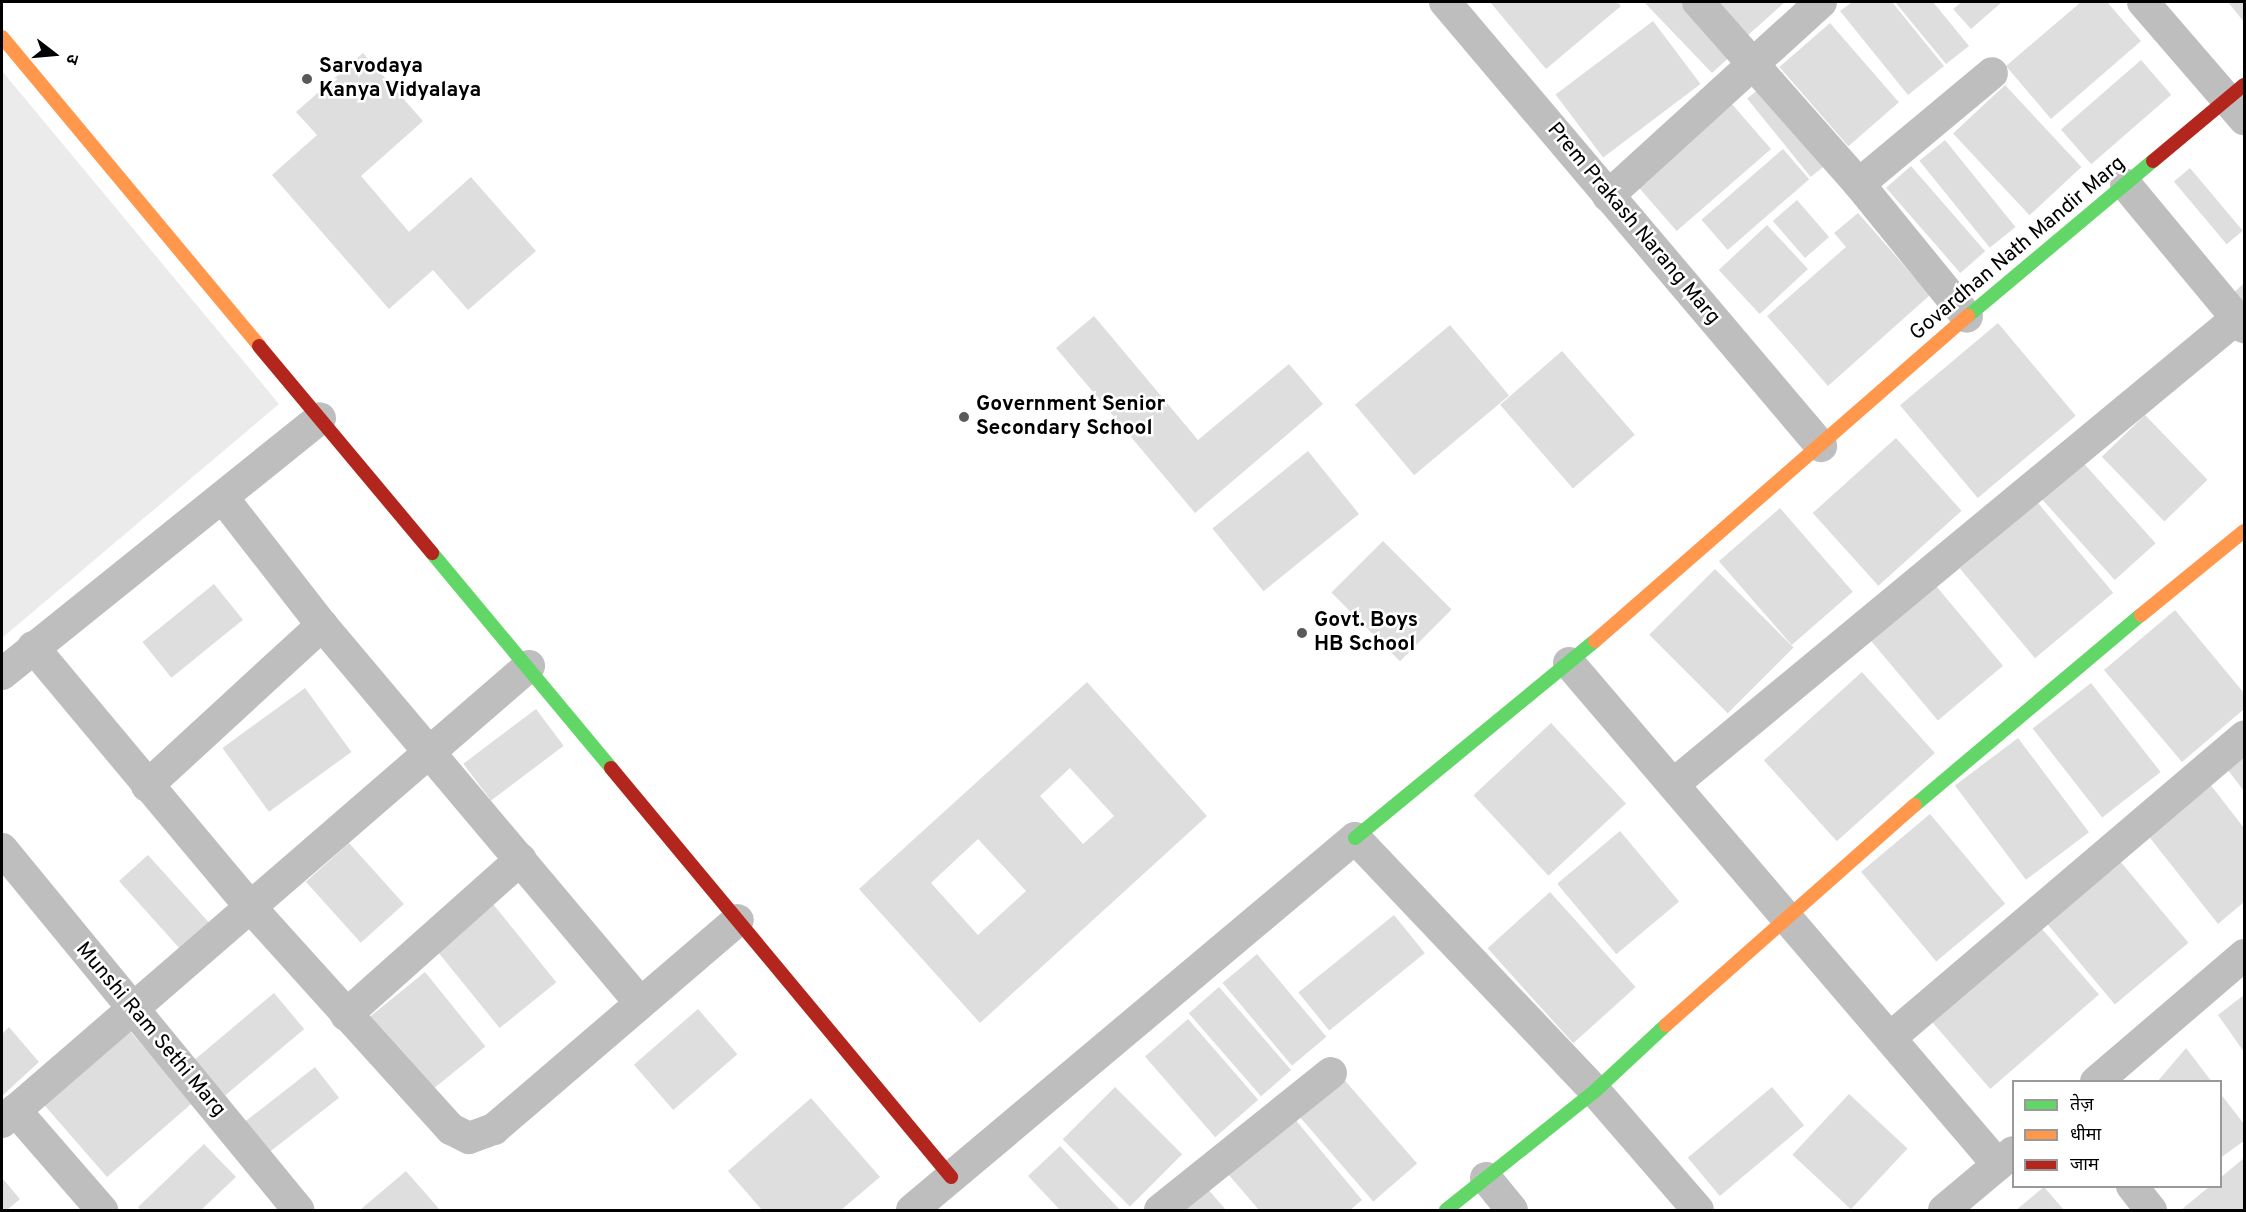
<!DOCTYPE html>
<html>
<head>
<meta charset="utf-8">
<style>
  body { margin:0 }
  #map { position:relative; width:2246px; height:1212px; overflow:hidden; background:#fff; font-family:Overpass,"Noto Sans Devanagari",sans-serif }
  div>[style] { position:absolute }
  [style*='--x'] { left:calc(var(--x)*1px); top:calc(var(--y)*1px); width:calc(var(--w)*1px); rotate:calc(var(--a)*1deg) }
  .green>* { inset:0; background:#ebebeb }
  .building>* { inset:0; background:#dedede; transform-origin:0 0 }
  .street>* { height:32px; margin:-16px; padding:0 16px; transform-origin:16px; border-radius:16px; background:#bebebe }
  .fast>* { height:14px; margin:-7px; padding:0 7px; transform-origin:7px; border-radius:7px; background:#63d668 }
  .slow>* { height:14px; margin:-7px; padding:0 7px; transform-origin:7px; border-radius:7px; background:#ff974d }
  .jam>* { height:14px; margin:-7px; padding:0 7px; transform-origin:7px; border-radius:7px; background:#b3261e }
  .dots>* { width:16px; height:16px; translate:-50% -50%; box-sizing:border-box; border:3px solid #fff; border-radius:50% }
  span { translate:-50% -50%; white-space:nowrap; text-align:center; line-height:1.15; -webkit-text-stroke:5px #fff; paint-order:stroke }
  .poi-label { font-size:21px; color:#000; font-weight:700 }
  .left { translate:0 -50%; text-align:left }
  .street-label { font-size:21px; color:#000 }
  .frame { position:absolute; inset:0; border:3px solid #000; pointer-events:none }
  .legend { position:absolute; left:2012px; top:1080px; width:210px; height:108px; box-sizing:border-box; background:#fff; border:2px solid #999; margin:0; padding:8px 10px; list-style:none; font-size:18px; color:#000 }
  .legend li { display:flex; align-items:center; gap:12px; height:30px }
  .legend b { width:30px; border:2px solid #999 }
  .north { position:absolute; left:24px; top:24px; width:60px; height:60px; -webkit-text-stroke:4px #fff; paint-order:stroke; rotate:106deg; font-size:16px; font-weight:700; line-height:24px; text-align:center; color:#000 }
  .north::after { content:''; display:block; margin:auto; width:21px; height:27px; background:#000; clip-path:polygon(50% 0,100% 100%,50% 72%,0 100%) }
</style>
</head>
<body>
<div id="map">
  <div class="green">
    <i style="clip-path:polygon(2px 71px,279px 404px,2px 638px)"></i>
  </div>
  <div class="building">
    <i style="clip-path:polygon(1490px 2px,1617px 2px,1621px 6px,1546px 69px)"></i>
    <i style="clip-path:polygon(1644px 2px,1687px 2px,1735px 52px,1712px 73px)"></i>
    <i style="clip-path:polygon(1716px 2px,1785px 2px,1747px 36px)"></i>
    <i style="clip-path:polygon(1852px 2px,1892px 2px,1944px 66px,1908px 95px,1840px 11px)"></i>
    <i style="clip-path:polygon(1895px 2px,1933px 2px,1969px 46px,1946px 64px)"></i>
    <i style="clip-path:polygon(1962px 2px,2002px 2px,1971px 29px,1953px 9px)"></i>
    <i style="clip-path:polygon(2081px 2px,2107px 2px,2141px 41px,2051px 119px,2006px 66px)"></i>
    <i style="clip-path:polygon(2228px 2px,2244px 2px,2244px 22px)"></i>
    <i style="left:1653px;top:21px;width:79px;height:122px;rotate:53deg"></i>
    <i style="left:1830px;top:23px;width:105px;height:67px;rotate:49deg"></i>
    <i style="clip-path:polygon(363px 53px,423px 121px,361px 176px,409px 232px,471px 177px,536px 251px,468px 310px,433px 270px,389px 309px,272px 175px,317px 135px,296px 112px)"></i>
    <i style="left:2141px;top:60px;width:46px;height:106px;rotate:49deg"></i>
    <i style="left:1765px;top:84px;width:101px;height:23px;rotate:51deg"></i>
    <i style="left:2005px;top:85px;width:112px;height:71px;rotate:47deg"></i>
    <i style="left:1731px;top:103px;width:61px;height:125px;rotate:49deg"></i>
    <i style="left:1945px;top:140px;width:112px;height:33px;rotate:51deg"></i>
    <i style="left:1783px;top:149px;width:40px;height:108px;rotate:49deg"></i>
    <i style="left:1911px;top:166px;width:113px;height:33px;rotate:49deg"></i>
    <i style="left:2190px;top:168px;width:82px;height:21px;rotate:50deg"></i>
    <i style="left:1797px;top:200px;width:49px;height:32px;rotate:49deg"></i>
    <i style="clip-path:polygon(1858px 213px,1930px 295px,1828px 386px,1767px 316px,1846px 247px,1834px 233px)"></i>
    <i style="left:1767px;top:225px;width:60px;height:66px;rotate:47deg"></i>
    <i style="clip-path:polygon(2244px 283px,2244px 316px,2227px 299px)"></i>
    <i style="clip-path:polygon(1094px 316px,1198px 440px,1289px 364px,1323px 404px,1195px 513px,1056px 348px)"></i>
    <i style="left:1998px;top:323px;width:121px;height:128px;rotate:50deg"></i>
    <i style="left:1450px;top:325px;width:92px;height:124px;rotate:50deg"></i>
    <i style="left:1562px;top:351px;width:111px;height:82px;rotate:49deg"></i>
    <i style="left:2145px;top:415px;width:90px;height:60px;rotate:46deg"></i>
    <i style="left:1896px;top:438px;width:98px;height:112px;rotate:48deg"></i>
    <i style="left:1308px;top:451px;width:81px;height:123px;rotate:51deg"></i>
    <i style="left:2078px;top:457px;width:116px;height:55px;rotate:48deg"></i>
    <i style="left:2038px;top:503px;width:117px;height:102px;rotate:50deg"></i>
    <i style="left:1780px;top:508px;width:111px;height:81px;rotate:49deg"></i>
    <i style="left:1383px;top:541px;width:97px;height:73px;rotate:45deg"></i>
    <i style="left:1715px;top:569px;width:111px;height:93px;rotate:45deg"></i>
    <i style="left:1931px;top:580px;width:112px;height:85px;rotate:50deg"></i>
    <i style="left:214px;top:584px;width:46px;height:92px;rotate:51deg"></i>
    <i style="clip-path:polygon(2175px 610px,2244px 693px,2244px 709px,2182px 762px,2104px 670px)"></i>
    <i style="left:1862px;top:672px;width:109px;height:132px;rotate:48deg"></i>
    <i style="clip-path:polygon(evenodd,1087px 682px,1207px 816px,980px 1023px,859px 889px,1087px 682px,1070px 768px,1114px 816px,1083px 844px,1040px 796px,1070px 768px,1087px 682px,978px 839px,1026px 891px,978px 935px,931px 883px,978px 839px)"></i>
    <i style="left:2091px;top:683px;width:113px;height:74px;rotate:52deg"></i>
    <i style="left:305px;top:688px;width:79px;height:102px;rotate:54deg"></i>
    <i style="left:536px;top:709px;width:46px;height:91px;rotate:53deg"></i>
    <i style="left:1551px;top:723px;width:110px;height:106px;rotate:47deg"></i>
    <i style="left:2018px;top:738px;width:118px;height:79px;rotate:53deg"></i>
    <i style="clip-path:polygon(2244px 754px,2244px 791px,2227px 769px)"></i>
    <i style="clip-path:polygon(2206px 779px,2244px 828px,2244px 902px,2218px 924px,2143px 829px)"></i>
    <i style="left:1930px;top:814px;width:117px;height:90px;rotate:50deg"></i>
    <i style="left:1620px;top:831px;width:92px;height:82px;rotate:50deg"></i>
    <i style="left:349px;top:843px;width:82px;height:58px;rotate:48deg"></i>
    <i style="left:148px;top:855px;width:96px;height:39px;rotate:48deg"></i>
    <i style="left:2119px;top:860px;width:108px;height:96px;rotate:50deg"></i>
    <i style="left:1550px;top:892px;width:128px;height:84px;rotate:48deg"></i>
    <i style="left:489px;top:899px;width:107px;height:73px;rotate:51deg"></i>
    <i style="left:1394px;top:915px;width:49px;height:123px;rotate:51deg"></i>
    <i style="left:2036px;top:922px;width:96px;height:144px;rotate:49deg"></i>
    <i style="left:1257px;top:954px;width:108px;height:45px;rotate:50deg"></i>
    <i style="left:425px;top:972px;width:96px;height:71px;rotate:51deg"></i>
    <i style="left:1219px;top:987px;width:110px;height:40px;rotate:49deg"></i>
    <i style="left:274px;top:993px;width:47px;height:106px;rotate:50deg"></i>
    <i style="clip-path:polygon(2244px 995px,2244px 1052px,2218px 1015px)"></i>
    <i style="left:698px;top:1009px;width:60px;height:85px;rotate:49deg"></i>
    <i style="left:1188px;top:1019px;width:107px;height:57px;rotate:49deg"></i>
    <i style="clip-path:polygon(9px 1027px,39px 1062px,2px 1096px,2px 1034px)"></i>
    <i style="left:128px;top:1029px;width:98px;height:113px;rotate:49deg"></i>
    <i style="clip-path:polygon(2186px 1048px,2212px 1082px,2157px 1082px)"></i>
    <i style="left:315px;top:1067px;width:39px;height:95px;rotate:52deg"></i>
    <i style="left:1341px;top:1076px;width:116px;height:58px;rotate:49deg"></i>
    <i style="left:1115px;top:1087px;width:95px;height:74px;rotate:45deg"></i>
    <i style="left:1772px;top:1087px;width:50px;height:110px;rotate:50deg"></i>
    <i style="clip-path:polygon(2220px 1093px,2244px 1124px,2244px 1141px,2220px 1158px)"></i>
    <i style="left:1849px;top:1094px;width:80px;height:83px;rotate:43deg"></i>
    <i style="clip-path:polygon(811px 1098px,880px 1177px,841px 1210px,762px 1210px,728px 1171px)"></i>
    <i style="clip-path:polygon(1294px 1118px,1362px 1200px,1350px 1210px,1259px 1210px,1228px 1174px)"></i>
    <i style="clip-path:polygon(204px 1144px,236px 1177px,201px 1210px,141px 1210px,138px 1207px)"></i>
    <i style="clip-path:polygon(1060px 1146px,1120px 1210px,1060px 1210px,1028px 1176px)"></i>
    <i style="clip-path:polygon(2244px 1158px,2244px 1210px,2181px 1210px,2210px 1186px,2220px 1186px,2220px 1178px)"></i>
    <i style="clip-path:polygon(406px 1171px,440px 1210px,360px 1210px)"></i>
    <i style="clip-path:polygon(2px 1178px,20px 1199px,7px 1210px,2px 1210px)"></i>
    <i style="clip-path:polygon(2044px 1187px,2064px 1210px,2016px 1210px)"></i>
    <i style="clip-path:polygon(1207px 1188px,1226px 1210px,1181px 1210px)"></i>
  </div>
  <div class="street">
    <i style="--x:1445;--y:2;--w:582;--a:49.74"></i>
    <i style="--x:1698;--y:2;--w:243;--a:48.5"></i>
    <i style="--x:1859;--y:184;--w:171;--a:50.9"></i>
    <i style="--x:2143;--y:2;--w:155;--a:49.2"></i>
    <i style="--x:1859;--y:184;--w:173;--a:-39.8"></i>
    <i style="--x:2126;--y:185;--w:185;--a:50.3"></i>
    <i style="--x:1608;--y:196;--w:288;--a:-42.3"></i>
    <i style="--x:223;--y:498;--w:161;--a:52.1"></i>
    <i style="--x:322;--y:625;--w:493;--a:49.9"></i>
    <i style="--x:33;--y:647;--w:341;--a:50.1"></i>
    <i style="--x:252;--y:909;--w:297;--a:47.9"></i>
    <i style="--x:451;--y:1129;--w:20;--a:27"></i>
    <i style="--x:469;--y:1138;--w:27;--a:-20"></i>
    <i style="--x:494;--y:1129;--w:321;--a:-40.6"></i>
    <i style="--x:1569;--y:663;--w:660;--a:49.48"></i>
    <i style="--x:2;--y:674;--w:408;--a:-38.8"></i>
    <i style="--x:1675;--y:783;--w:729;--a:-39.6"></i>
    <i style="--x:147;--y:786;--w:238;--a:-42.6"></i>
    <i style="--x:2;--y:849;--w:467;--a:50.6"></i>
    <i style="--x:346;--y:1015;--w:234;--a:-41.7"></i>
    <i style="--x:1890;--y:1038;--w:465;--a:-40.4"></i>
    <i style="--x:2096;--y:1082;--w:195;--a:-40.6"></i>
    <i style="--x:15;--y:1110;--w:133;--a:49"></i>
    <i style="--x:2;--y:1122;--w:697;--a:-40.87"></i>
    <i style="--x:1486;--y:1178;--w:41;--a:50.9"></i>
    <i style="--x:2132;--y:1186;--w:31;--a:52"></i>
    <i style="--x:912;--y:1210;--w:578;--a:-40.02"></i>
    <i style="--x:1355;--y:838;--w:349;--a:46.5"></i>
    <i style="--x:1595;--y:1091;--w:157;--a:49.1"></i>
    <i style="--x:1160;--y:1210;--w:219;--a:-38.7"></i>
    <i style="--x:1944;--y:1210;--w:90;--a:-40"></i>
  </div>
  <div class="fast">
    <i style="--x:1968;--y:316;--w:241;--a:-40"></i>
    <i style="--x:432;--y:553;--w:280;--a:50.2"></i>
    <i style="--x:1915;--y:805;--w:295;--a:-40.1"></i>
    <i style="--x:1355;--y:838;--w:310;--a:-39.4"></i>
    <i style="--x:1446;--y:1210;--w:191;--a:-38.6"></i>
    <i style="--x:1595;--y:1091;--w:97;--a:-42.9"></i>
  </div>
  <div class="slow">
    <i style="--x:2;--y:37;--w:402;--a:50.2"></i>
    <i style="--x:2141;--y:615;--w:133;--a:-39.2"></i>
    <i style="--x:1595;--y:641;--w:495;--a:-41.1"></i>
    <i style="--x:1666;--y:1025;--w:332;--a:-41.5"></i>
  </div>
  <div class="jam">
    <i style="--x:2153;--y:161;--w:119;--a:-39.9"></i>
    <i style="--x:259;--y:346;--w:270;--a:50.1"></i>
    <i style="--x:611;--y:768;--w:532;--a:50.26"></i>
  </div>
  <div class="dots">
    <i style="left:307px;top:79px;background:#595959"></i>
    <i style="left:964px;top:417px;background:#595959"></i>
    <i style="left:1302px;top:633px;background:#595959"></i>
  </div>
  <div class="poi-label">
    <span class="left" style="left:319px;top:79px">Sarvodaya<br>Kanya Vidyalaya</span>
    <span class="left" style="left:976px;top:417px">Government Senior<br>Secondary School</span>
    <span class="left" style="left:1314px;top:633px">Govt. Boys<br>HB School</span>
  </div>
  <div class="street-label">
    <span style="left:1633px;top:224px;rotate:50deg">Prem Prakash Narang Marg</span>
    <span style="left:2018px;top:249px;rotate:-40deg">Govardhan Nath Mandir Marg</span>
    <span style="left:150px;top:1030px;rotate:50deg">Munshi Ram Sethi Marg</span>
  </div>
  <div class="frame"></div>
  <ul class="legend">
  <li><b style="height:8px;background:#63d668"></b>तेज़</li>
  <li><b style="height:8px;background:#ff974d"></b>धीमा</li>
  <li><b style="height:8px;background:#b3261e"></b>जाम</li>
  </ul>
  <div class="north">उ</div>
</div>
</body>
</html>
